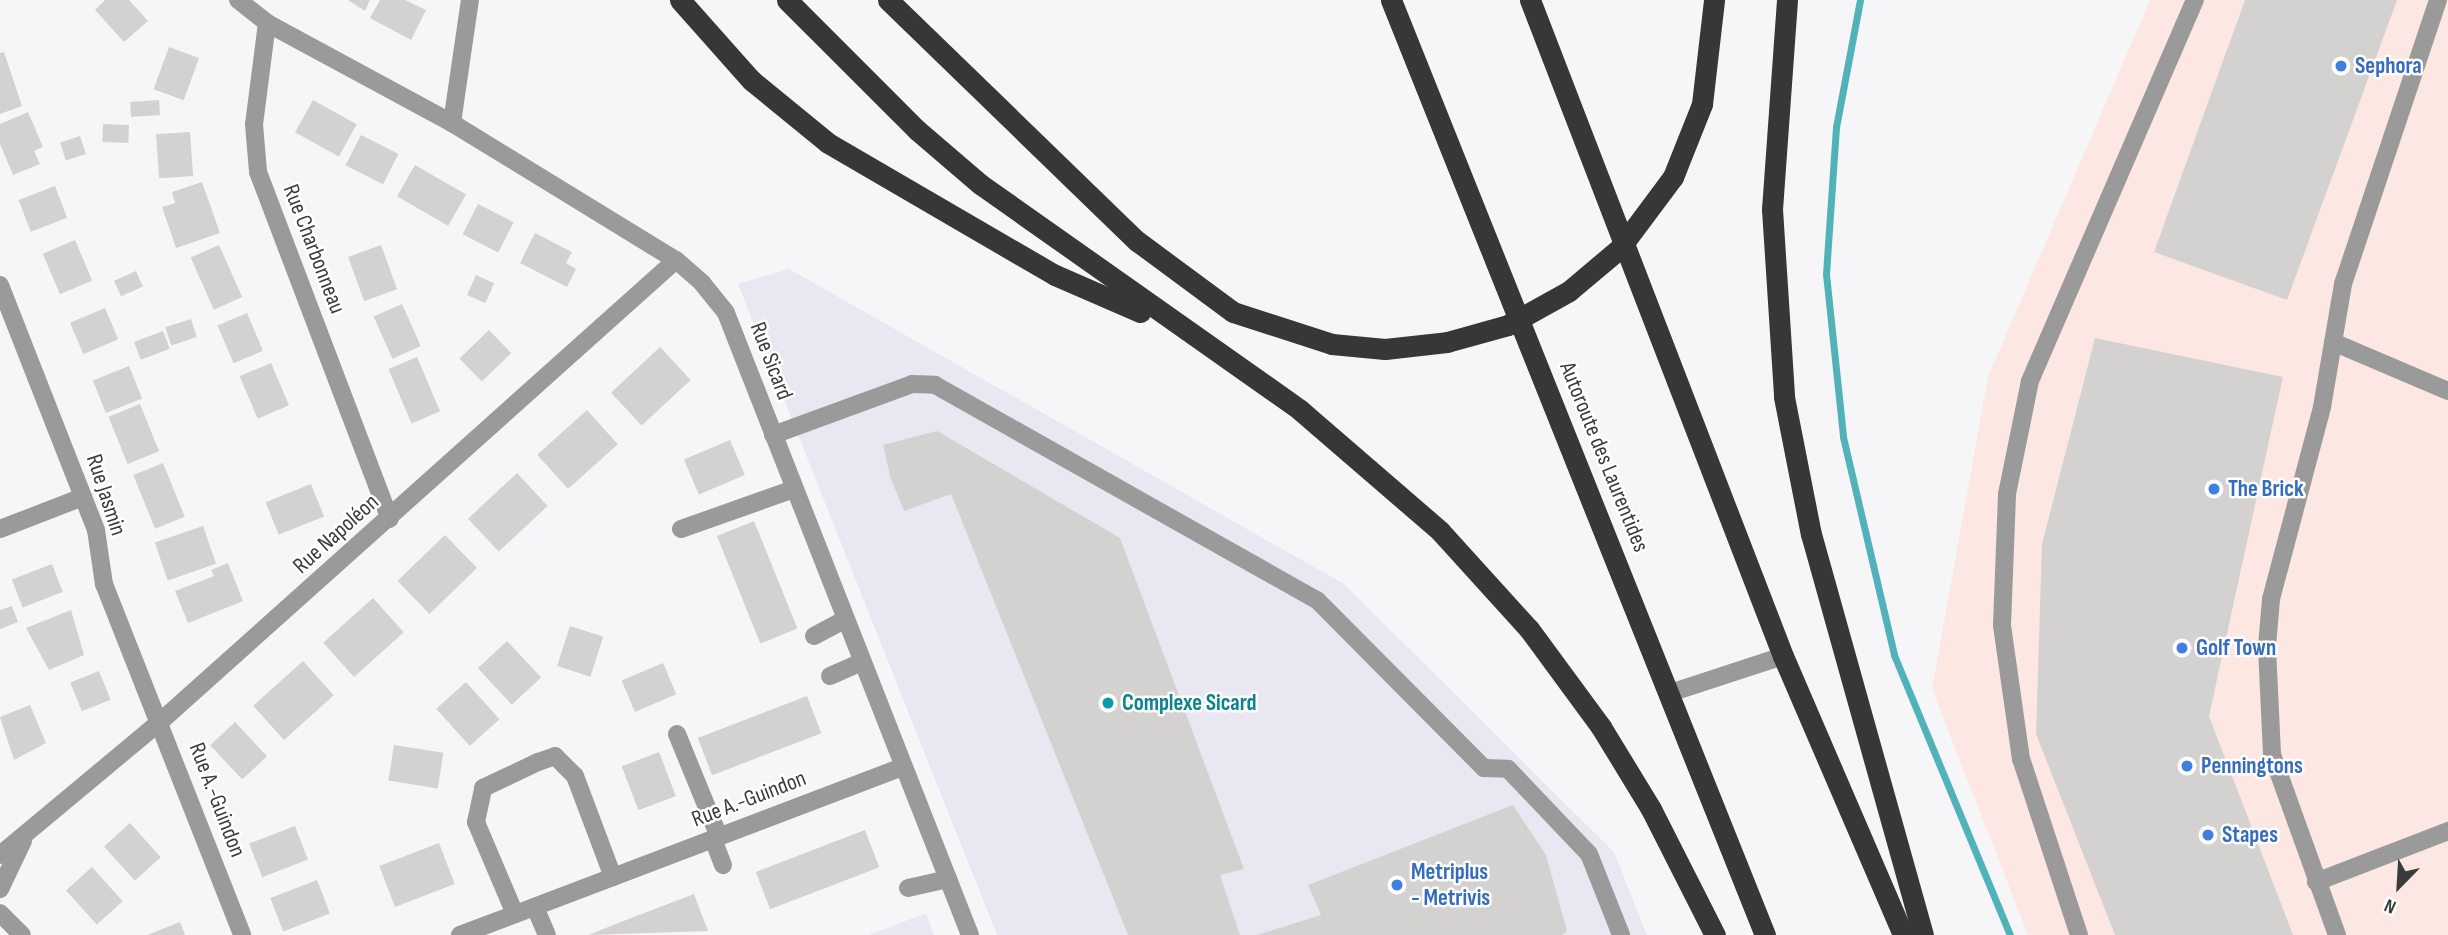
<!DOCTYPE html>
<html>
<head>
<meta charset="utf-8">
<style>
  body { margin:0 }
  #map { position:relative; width:2448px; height:935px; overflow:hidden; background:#f6f6f8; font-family:"Sofia Sans Condensed",sans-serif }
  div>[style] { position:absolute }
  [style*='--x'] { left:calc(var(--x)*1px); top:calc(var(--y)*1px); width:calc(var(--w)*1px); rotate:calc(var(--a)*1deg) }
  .commercial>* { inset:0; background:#fce7e3 }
  .built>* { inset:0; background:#e9e8f2 }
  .stream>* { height:7px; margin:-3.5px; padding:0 3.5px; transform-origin:3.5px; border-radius:3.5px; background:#51b2b9 }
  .building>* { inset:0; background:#d4d2d0; transform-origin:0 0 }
  .minor>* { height:18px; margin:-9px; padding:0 9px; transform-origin:9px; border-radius:9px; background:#9b9a9a }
  .highway>* { height:21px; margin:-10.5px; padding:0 10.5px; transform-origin:10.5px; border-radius:10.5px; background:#383636 }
  .highway-bridge>* { height:21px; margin:-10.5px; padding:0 10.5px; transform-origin:10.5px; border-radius:10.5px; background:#383636 }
  .dots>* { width:19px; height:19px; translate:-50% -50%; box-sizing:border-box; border:4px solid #fff; border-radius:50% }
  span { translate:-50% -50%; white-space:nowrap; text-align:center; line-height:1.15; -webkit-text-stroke:5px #fff; paint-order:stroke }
  .shop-label { font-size:23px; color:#366cbe; font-weight:700 }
  .left { translate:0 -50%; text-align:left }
  .street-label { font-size:23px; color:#3b3b3c }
  .culture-label { font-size:23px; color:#0d838f; font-weight:700 }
  .north { position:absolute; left:2364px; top:851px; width:70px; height:70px; -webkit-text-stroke:5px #fff; paint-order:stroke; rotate:204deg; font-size:19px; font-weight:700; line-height:28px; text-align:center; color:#3b3b3c }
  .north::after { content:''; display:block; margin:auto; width:24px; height:32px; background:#3b3b3c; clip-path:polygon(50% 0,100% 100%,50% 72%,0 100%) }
</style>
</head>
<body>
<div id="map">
  <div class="commercial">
    <i style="clip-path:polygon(2150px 0,2448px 0,2448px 935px,2028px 935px,1932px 689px,1988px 377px)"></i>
  </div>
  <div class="built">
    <i style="clip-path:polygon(789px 269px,1344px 584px,1614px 852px,1647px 935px,997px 935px,738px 284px)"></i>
    <i style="clip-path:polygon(926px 913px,934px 935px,869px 935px)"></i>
  </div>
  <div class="stream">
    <i style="--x:1860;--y:0;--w:129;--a:100.7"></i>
    <i style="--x:1836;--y:127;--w:147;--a:93.9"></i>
    <i style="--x:1826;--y:274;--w:164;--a:84"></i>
    <i style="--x:1843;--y:437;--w:224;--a:76.8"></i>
    <i style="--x:1894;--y:655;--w:303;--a:67.5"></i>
  </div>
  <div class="building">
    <i style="clip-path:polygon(105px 0,129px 0,148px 21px,124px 42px,95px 10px)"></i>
    <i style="clip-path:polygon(348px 0,370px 0,365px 11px)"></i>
    <i style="clip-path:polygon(380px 0,405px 0,426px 10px,411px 40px,370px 18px)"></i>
    <i style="clip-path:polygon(2245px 0,2397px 0,2287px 300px,2154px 252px)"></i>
    <i style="left:169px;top:47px;width:32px;height:45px;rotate:20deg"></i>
    <i style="clip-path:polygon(4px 52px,22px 106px,0 114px,0 53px)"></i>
    <i style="left:159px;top:100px;width:15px;height:29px;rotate:86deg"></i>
    <i style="left:313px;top:100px;width:50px;height:37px;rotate:29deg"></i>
    <i style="clip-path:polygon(28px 112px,43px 147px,34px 151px,40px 164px,13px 175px,0 144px,0 124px)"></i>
    <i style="left:103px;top:124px;width:26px;height:18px;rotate:2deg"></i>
    <i style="left:190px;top:132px;width:44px;height:34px;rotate:86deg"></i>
    <i style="left:361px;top:135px;width:42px;height:34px;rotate:27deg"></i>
    <i style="left:80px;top:136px;width:19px;height:21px;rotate:72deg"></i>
    <i style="left:415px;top:165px;width:59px;height:36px;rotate:30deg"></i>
    <i style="clip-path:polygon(202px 182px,220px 233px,176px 248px,162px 207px,175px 203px,172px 192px)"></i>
    <i style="left:55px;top:186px;width:34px;height:39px;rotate:69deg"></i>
    <i style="left:478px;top:204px;width:40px;height:34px;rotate:27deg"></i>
    <i style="clip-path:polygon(535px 233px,572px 252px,566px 263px,576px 269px,567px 287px,520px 263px)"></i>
    <i style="left:75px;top:240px;width:44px;height:35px;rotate:67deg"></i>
    <i style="left:219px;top:245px;width:57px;height:31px;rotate:66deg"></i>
    <i style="left:381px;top:245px;width:47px;height:35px;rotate:70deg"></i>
    <i style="left:136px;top:271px;width:17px;height:24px;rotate:66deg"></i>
    <i style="left:476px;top:275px;width:20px;height:22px;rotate:24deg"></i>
    <i style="left:402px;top:304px;width:46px;height:31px;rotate:66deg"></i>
    <i style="left:105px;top:308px;width:34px;height:38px;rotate:67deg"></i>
    <i style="left:247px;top:313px;width:41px;height:32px;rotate:67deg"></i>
    <i style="left:191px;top:319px;width:19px;height:27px;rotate:72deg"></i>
    <i style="left:489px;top:330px;width:32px;height:41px;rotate:46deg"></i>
    <i style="left:163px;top:331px;width:19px;height:31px;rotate:69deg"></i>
    <i style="clip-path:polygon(2095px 338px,2283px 377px,2209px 716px,2293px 935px,2115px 935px,2036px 734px,2042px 544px)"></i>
    <i style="left:660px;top:347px;width:45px;height:67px;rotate:47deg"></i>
    <i style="left:417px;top:357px;width:59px;height:31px;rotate:67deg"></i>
    <i style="left:271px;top:363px;width:46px;height:34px;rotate:67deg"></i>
    <i style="left:129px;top:366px;width:35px;height:39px;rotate:68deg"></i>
    <i style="left:140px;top:404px;width:51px;height:34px;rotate:68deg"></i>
    <i style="left:587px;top:410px;width:46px;height:67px;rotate:48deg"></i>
    <i style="clip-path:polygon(937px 431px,1120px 538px,1244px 869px,1220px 875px,1240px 935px,1128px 935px,951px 494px,904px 511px,890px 476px,883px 445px)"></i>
    <i style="left:730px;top:440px;width:38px;height:50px;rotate:67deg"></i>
    <i style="left:163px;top:463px;width:58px;height:32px;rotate:68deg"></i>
    <i style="left:517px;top:473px;width:45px;height:67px;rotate:47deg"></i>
    <i style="left:311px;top:484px;width:35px;height:49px;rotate:68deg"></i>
    <i style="left:754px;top:521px;width:116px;height:40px;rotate:68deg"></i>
    <i style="left:203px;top:526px;width:40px;height:51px;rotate:71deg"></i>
    <i style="left:445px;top:535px;width:46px;height:66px;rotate:46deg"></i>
    <i style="clip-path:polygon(228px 563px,243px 601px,188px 623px,175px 591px,214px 576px,211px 570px)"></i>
    <i style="left:52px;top:564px;width:30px;height:43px;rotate:69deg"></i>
    <i style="left:373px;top:598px;width:46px;height:67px;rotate:48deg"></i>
    <i style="clip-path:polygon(12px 606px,18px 622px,0 629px,0 610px)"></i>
    <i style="clip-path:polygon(71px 610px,84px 655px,49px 670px,26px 628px)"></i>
    <i style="left:570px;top:626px;width:35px;height:42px;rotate:18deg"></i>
    <i style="left:507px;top:641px;width:50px;height:40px;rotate:47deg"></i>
    <i style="left:303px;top:661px;width:46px;height:67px;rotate:48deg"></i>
    <i style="left:663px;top:663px;width:34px;height:45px;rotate:67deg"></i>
    <i style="left:99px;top:671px;width:31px;height:31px;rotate:68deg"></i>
    <i style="left:466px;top:682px;width:50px;height:40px;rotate:48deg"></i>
    <i style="left:807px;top:696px;width:40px;height:117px;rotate:69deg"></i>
    <i style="clip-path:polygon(30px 705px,46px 743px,14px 760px,0 717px)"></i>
    <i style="left:235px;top:722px;width:47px;height:34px;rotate:47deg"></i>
    <i style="left:394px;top:745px;width:50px;height:36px;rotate:9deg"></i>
    <i style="left:659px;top:752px;width:47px;height:40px;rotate:69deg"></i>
    <i style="clip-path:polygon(1513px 805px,1546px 855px,1567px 931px,1562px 935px,1257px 935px,1321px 915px,1308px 885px)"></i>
    <i style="left:130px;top:823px;width:46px;height:35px;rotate:48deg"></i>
    <i style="left:295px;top:826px;width:36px;height:49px;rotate:69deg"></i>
    <i style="left:865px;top:830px;width:40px;height:117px;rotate:69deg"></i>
    <i style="left:439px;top:843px;width:44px;height:64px;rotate:69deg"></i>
    <i style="left:92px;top:867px;width:46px;height:35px;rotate:48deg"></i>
    <i style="left:317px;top:880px;width:36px;height:50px;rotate:69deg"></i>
    <i style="clip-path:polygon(694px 894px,708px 931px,589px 935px,613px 925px)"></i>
    <i style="clip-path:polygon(180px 922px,185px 935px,147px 935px)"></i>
  </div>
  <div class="minor">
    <i style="--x:238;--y:0;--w:37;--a:38"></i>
    <i style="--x:267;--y:23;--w:210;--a:28.4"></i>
    <i style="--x:452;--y:123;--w:263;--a:31.5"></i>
    <i style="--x:676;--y:260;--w:35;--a:41"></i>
    <i style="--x:702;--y:283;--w:38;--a:51"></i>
    <i style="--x:726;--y:313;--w:668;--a:68.58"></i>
    <i style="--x:267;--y:23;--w:102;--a:97.3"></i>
    <i style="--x:254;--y:124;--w:48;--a:85.2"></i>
    <i style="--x:258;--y:172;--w:371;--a:69.2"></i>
    <i style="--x:452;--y:123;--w:124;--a:-81.7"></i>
    <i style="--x:0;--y:285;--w:263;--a:68.6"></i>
    <i style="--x:96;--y:530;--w:55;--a:81.6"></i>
    <i style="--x:104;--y:584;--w:377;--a:68.5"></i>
    <i style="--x:2333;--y:342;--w:125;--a:23.1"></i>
    <i style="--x:773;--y:435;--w:148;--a:-20.1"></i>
    <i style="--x:912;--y:384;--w:23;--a:2"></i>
    <i style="--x:935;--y:385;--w:438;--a:29.4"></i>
    <i style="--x:1317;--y:600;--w:237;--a:45.2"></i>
    <i style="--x:1484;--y:768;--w:24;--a:2"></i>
    <i style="--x:1508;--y:769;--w:117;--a:46.4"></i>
    <i style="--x:1589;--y:854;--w:87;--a:68.4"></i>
    <i style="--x:0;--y:529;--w:89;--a:-21.1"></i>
    <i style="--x:681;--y:529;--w:120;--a:-19.5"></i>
    <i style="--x:814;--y:636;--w:34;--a:-28"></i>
    <i style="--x:830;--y:676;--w:34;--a:-24"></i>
    <i style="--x:1670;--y:693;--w:119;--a:-18.1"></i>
    <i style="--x:677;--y:734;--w:111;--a:67.8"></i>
    <i style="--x:713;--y:839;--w:28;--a:69"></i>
    <i style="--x:0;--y:855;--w:209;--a:-39.8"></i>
    <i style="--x:161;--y:721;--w:691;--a:-41.83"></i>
    <i style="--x:2316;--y:882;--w:142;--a:-21.1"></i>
    <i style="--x:908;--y:888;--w:41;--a:-12.7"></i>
    <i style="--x:0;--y:889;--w:53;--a:-64.4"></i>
    <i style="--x:535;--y:907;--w:30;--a:67"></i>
    <i style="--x:0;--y:913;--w:31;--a:45"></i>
    <i style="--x:515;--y:914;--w:100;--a:-113"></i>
    <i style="--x:476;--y:822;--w:35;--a:-78"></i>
    <i style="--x:483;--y:788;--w:61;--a:-25.3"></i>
    <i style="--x:538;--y:762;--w:18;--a:-19"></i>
    <i style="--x:555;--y:756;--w:28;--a:45"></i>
    <i style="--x:575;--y:776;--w:108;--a:69.4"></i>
    <i style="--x:460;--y:935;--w:473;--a:-20.8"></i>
    <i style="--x:2079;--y:935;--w:185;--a:-108.2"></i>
    <i style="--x:2021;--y:759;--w:135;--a:-98.1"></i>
    <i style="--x:2002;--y:625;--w:131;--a:-87.8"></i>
    <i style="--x:2007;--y:494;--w:115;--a:-78.5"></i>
    <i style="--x:2030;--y:381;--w:415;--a:-66.6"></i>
    <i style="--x:2337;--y:935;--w:192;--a:-109.8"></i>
    <i style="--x:2272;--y:754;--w:108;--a:-92.7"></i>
    <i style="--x:2267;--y:646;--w:47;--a:-85.1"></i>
    <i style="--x:2271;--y:599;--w:199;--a:-75.1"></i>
    <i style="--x:2322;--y:407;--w:125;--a:-80.3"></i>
    <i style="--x:2343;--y:284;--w:299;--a:-71.5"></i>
  </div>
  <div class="highway">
    <i style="--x:680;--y:0;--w:107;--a:48.4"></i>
    <i style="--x:751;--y:80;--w:99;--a:39.3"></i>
    <i style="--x:828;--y:143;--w:263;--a:30.2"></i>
    <i style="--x:1055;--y:275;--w:93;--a:23.5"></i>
    <i style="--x:787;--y:0;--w:184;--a:45"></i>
    <i style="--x:917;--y:130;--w:83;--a:40.6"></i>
    <i style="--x:980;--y:184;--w:392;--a:35.2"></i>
    <i style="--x:1300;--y:410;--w:185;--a:40.8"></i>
    <i style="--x:1440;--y:531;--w:132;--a:47.8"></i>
    <i style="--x:1529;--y:629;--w:122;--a:53.7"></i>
    <i style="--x:1601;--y:727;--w:96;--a:58.6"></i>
    <i style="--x:1651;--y:809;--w:141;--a:63.1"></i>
    <i style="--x:888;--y:0;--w:347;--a:44.1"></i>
    <i style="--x:1137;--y:241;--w:119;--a:36.5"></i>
    <i style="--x:1233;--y:312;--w:104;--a:17.9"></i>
    <i style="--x:1332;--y:344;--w:53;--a:5.4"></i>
    <i style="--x:1385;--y:349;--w:62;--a:-6.4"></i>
    <i style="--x:1391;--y:0;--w:1007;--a:68.2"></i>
    <i style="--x:1530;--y:0;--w:703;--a:68.91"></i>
    <i style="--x:1783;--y:656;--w:304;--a:66.7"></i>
    <i style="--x:1787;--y:0;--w:210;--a:94.1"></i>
    <i style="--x:1772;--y:209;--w:188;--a:86.3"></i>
    <i style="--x:1784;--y:397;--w:140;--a:78.9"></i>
    <i style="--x:1811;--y:534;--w:416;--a:74.4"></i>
    <i style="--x:1673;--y:177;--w:79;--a:-68.3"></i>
    <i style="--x:1702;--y:104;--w:105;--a:-83.4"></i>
  </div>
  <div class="highway-bridge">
    <i style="--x:1447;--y:342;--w:63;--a:-15.6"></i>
    <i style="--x:1508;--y:325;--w:70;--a:-29.1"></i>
    <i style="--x:1569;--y:291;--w:67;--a:-40.1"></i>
    <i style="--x:1620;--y:248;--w:89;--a:-53.3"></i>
  </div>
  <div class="dots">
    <i style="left:2341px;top:66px;background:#3f7fe0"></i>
    <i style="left:2214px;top:489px;background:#3f7fe0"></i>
    <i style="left:2182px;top:648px;background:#3f7fe0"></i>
    <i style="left:1108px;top:703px;background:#0f9aa8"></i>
    <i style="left:2187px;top:766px;background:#3f7fe0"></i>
    <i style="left:2208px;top:835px;background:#3f7fe0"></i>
    <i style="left:1397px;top:885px;background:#3f7fe0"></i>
  </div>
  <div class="shop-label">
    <span class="left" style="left:2355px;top:66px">Sephora</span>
    <span class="left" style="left:2228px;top:489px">The Brick</span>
    <span class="left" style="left:2196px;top:648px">Golf Town</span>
    <span class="left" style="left:2201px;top:766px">Penningtons</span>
    <span class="left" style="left:2222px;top:835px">Stapes</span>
    <span class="left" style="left:1411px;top:885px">Metriplus<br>- Metrivis</span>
  </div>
  <div class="street-label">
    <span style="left:314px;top:249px;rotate:69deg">Rue Charbonneau</span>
    <span style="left:771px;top:361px;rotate:69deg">Rue Sicard</span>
    <span style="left:1604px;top:457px;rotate:68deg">Autoroute des Laurentides</span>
    <span style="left:106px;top:495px;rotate:72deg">Rue Jasmin</span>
    <span style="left:336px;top:534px;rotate:-42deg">Rue Napoléon</span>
    <span style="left:749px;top:799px;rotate:-21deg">Rue A.-Guindon</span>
    <span style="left:217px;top:800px;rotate:69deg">Rue A.-Guindon</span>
  </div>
  <div class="culture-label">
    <span class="left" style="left:1122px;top:703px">Complexe Sicard</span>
  </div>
  <div class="north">N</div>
</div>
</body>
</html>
